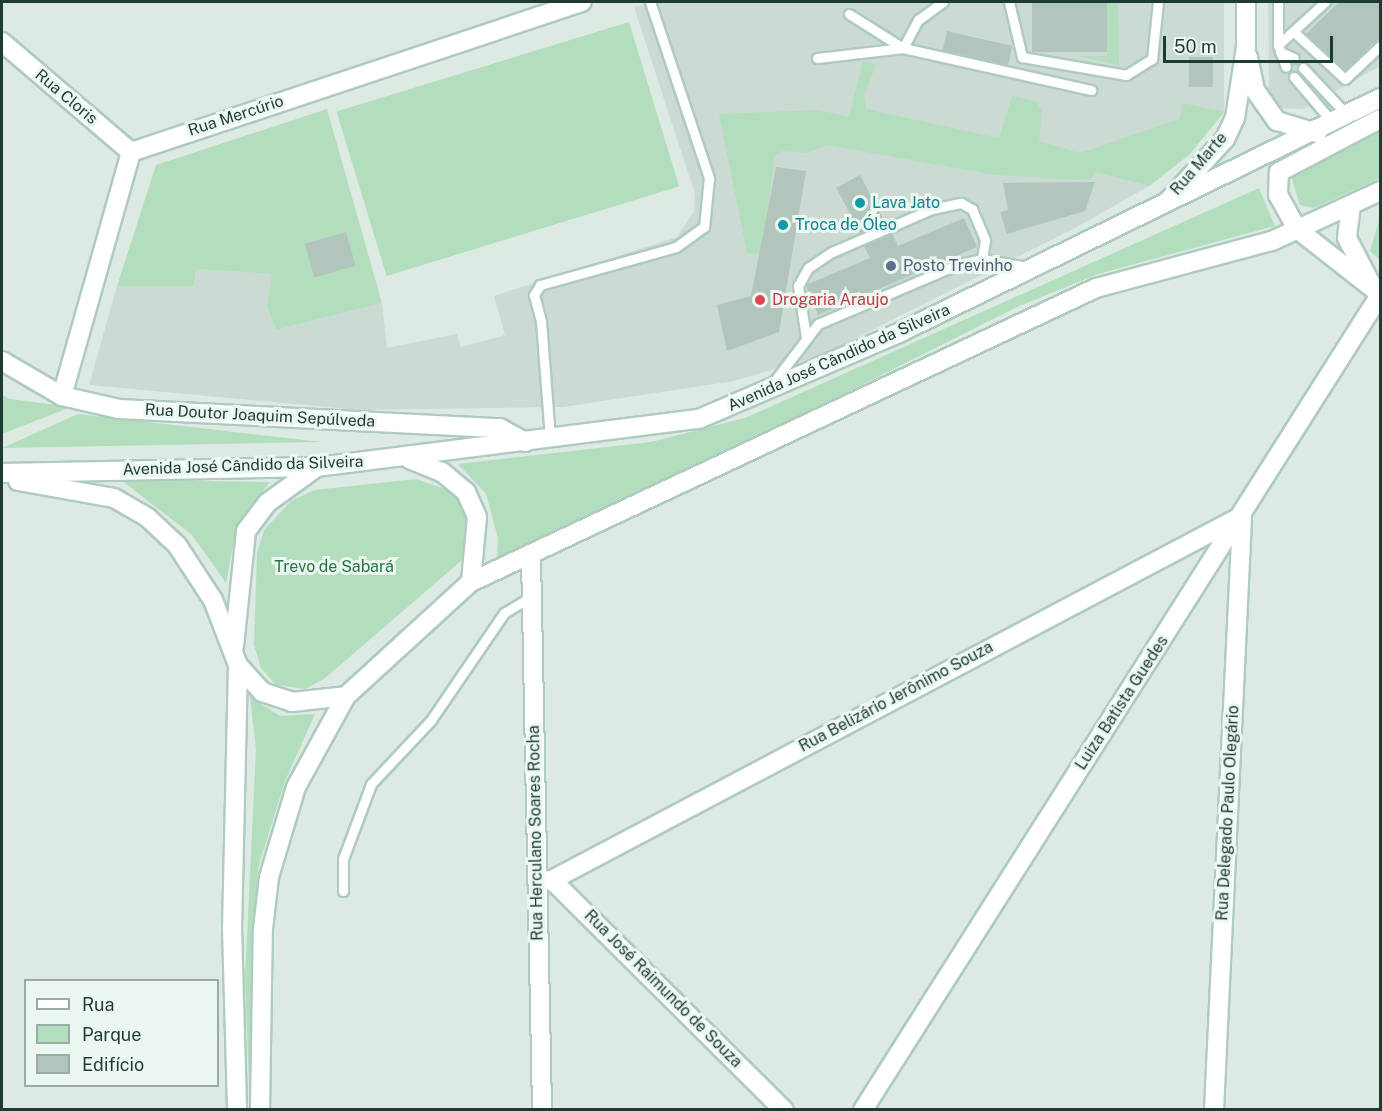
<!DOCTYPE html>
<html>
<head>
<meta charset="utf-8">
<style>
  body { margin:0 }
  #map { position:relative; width:1382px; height:1111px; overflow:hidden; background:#ddeae4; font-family:"Public Sans",sans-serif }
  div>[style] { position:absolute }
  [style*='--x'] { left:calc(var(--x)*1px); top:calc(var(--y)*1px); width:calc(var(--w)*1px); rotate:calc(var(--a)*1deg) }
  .built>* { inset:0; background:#cbdad3 }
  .green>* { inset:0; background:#b3debd; transform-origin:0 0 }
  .building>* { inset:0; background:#b2c5bd; transform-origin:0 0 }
  .roads { filter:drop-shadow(2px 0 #afcbc0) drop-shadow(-2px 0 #afcbc0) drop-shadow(0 2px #afcbc0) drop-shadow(0 -2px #afcbc0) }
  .service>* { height:9px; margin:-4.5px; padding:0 4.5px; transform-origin:4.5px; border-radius:4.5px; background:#fff }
  .minor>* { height:18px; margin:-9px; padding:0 9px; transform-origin:9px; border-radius:9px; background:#fff }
  .tertiary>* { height:18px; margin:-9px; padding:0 9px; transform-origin:9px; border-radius:9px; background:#fff }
  .secondary>* { height:18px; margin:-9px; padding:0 9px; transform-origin:9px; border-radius:9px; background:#fff }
  .dots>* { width:16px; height:16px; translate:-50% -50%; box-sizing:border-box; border:3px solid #edf7f2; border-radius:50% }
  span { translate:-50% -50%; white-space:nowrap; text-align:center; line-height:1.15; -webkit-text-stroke:6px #edf7f2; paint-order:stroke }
  .street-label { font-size:16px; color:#1d3b32 }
  .culture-label { font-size:16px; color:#0d838f }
  .left { translate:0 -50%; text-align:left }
  .service-label { font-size:16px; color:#4e5e75 }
  .health-label { font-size:16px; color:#be3a42 }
  .park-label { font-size:16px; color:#247541 }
  .frame { position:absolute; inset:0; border:3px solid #1d3b32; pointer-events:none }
  .legend { position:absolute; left:24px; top:979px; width:195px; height:108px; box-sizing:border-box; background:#edf7f2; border:2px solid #9aaca5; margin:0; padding:8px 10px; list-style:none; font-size:18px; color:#1d3b32 }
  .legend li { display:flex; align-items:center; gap:12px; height:30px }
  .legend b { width:30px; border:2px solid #9aaca5 }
  .scale { position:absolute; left:1163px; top:36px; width:170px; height:27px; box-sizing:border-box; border:3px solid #1d3b32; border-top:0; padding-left:8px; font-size:18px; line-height:21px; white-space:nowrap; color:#1d3b32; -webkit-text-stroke:4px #edf7f2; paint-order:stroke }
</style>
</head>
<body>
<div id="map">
  <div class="built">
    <i style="clip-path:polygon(656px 2px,1224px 2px,1224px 112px,1190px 154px,1149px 186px,1075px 228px,822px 355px,734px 381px,563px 407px,359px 410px,89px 385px,117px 286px,194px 286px,196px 269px,273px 274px,267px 306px,276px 330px,382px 303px,387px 348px,457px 334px,461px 347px,505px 335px,494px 296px,677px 237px,694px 211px,695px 194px,634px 7px)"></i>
    <i style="clip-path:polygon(1268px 2px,1380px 2px,1380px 66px,1304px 109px,1278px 108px,1269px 94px)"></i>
  </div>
  <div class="green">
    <i style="clip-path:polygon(1107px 2px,1118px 2px,1119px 65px,1079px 56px,1107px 56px)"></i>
    <i style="left:629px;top:22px;width:172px;height:306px;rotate:73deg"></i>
    <i style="clip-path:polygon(863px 61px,876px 65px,864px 96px,866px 109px,999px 138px,1012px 96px,1036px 101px,1042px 110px,1039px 141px,1080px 153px,1180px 119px,1182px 103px,1224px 112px,1190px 154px,1149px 186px,1097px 172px,1090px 180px,995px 175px,827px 145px,806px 153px,782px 151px,775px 156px,761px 254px,747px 253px,719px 114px,818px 110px,849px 117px)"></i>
    <i style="clip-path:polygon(327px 109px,382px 303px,276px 330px,267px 306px,272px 274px,196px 269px,194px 286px,117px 286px,156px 165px)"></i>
    <i style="clip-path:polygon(1380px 126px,1380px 178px,1314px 208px,1300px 205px,1290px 173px)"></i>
    <i style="clip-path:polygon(1259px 188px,1275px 226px,1098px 274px,1017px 307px,750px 441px,497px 558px,498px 538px,486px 494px,458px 464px,651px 442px,745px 418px)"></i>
    <i style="clip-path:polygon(1380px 217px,1380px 260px,1370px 251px)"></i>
    <i style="clip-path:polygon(2px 395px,10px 399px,71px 407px,2px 434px)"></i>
    <i style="clip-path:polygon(78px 414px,322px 442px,2px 448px)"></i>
    <i style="clip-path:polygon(416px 479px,448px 490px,465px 506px,468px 555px,324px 679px,305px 689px,276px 685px,261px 668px,254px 645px,257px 553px,264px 530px,291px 501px,314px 490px)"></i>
    <i style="clip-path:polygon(121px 480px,191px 481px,270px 482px,237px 525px,226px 583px,192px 535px)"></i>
    <i style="clip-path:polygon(250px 697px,280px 716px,315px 714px,285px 781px,258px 868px,250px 1110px,245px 978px,256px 749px)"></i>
  </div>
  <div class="building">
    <i style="left:1032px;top:2px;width:75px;height:50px"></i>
    <i style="clip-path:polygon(1339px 2px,1380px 2px,1380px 39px,1345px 70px,1306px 34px)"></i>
    <i style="left:947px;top:31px;width:67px;height:20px;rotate:13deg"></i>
    <i style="left:1189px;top:57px;width:24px;height:30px"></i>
    <i style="clip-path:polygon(776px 167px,806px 171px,779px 332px,727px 351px,717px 305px,751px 296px)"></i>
    <i style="left:860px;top:175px;width:53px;height:27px;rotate:62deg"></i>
    <i style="clip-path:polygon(1095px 182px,1085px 211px,1007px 234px,1000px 212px,1008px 210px,1003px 183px)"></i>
    <i style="clip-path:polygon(964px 218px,977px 247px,818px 315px,806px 285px,870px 258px,864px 246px,892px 234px,898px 246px)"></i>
    <i style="left:346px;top:232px;width:35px;height:43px;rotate:74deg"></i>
  </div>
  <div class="roads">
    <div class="service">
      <i style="--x:1009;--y:2;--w:57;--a:76.7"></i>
      <i style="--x:1022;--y:57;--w:106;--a:9.8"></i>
      <i style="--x:1126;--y:75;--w:31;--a:-32"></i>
      <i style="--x:1152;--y:59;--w:57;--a:-84"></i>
      <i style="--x:1278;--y:2;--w:43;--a:90"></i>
      <i style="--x:1278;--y:45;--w:23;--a:70"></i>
      <i style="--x:849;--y:14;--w:64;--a:32.2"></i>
      <i style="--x:903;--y:48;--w:193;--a:12.6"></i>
      <i style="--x:1294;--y:32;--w:69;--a:42.7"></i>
      <i style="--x:1345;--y:79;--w:48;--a:-43.3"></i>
      <i style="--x:1278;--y:45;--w:64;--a:-42.5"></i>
      <i style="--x:1280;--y:52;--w:15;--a:23"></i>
      <i style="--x:817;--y:58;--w:87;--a:-6.6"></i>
      <i style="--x:903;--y:48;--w:32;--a:-62"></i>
      <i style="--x:918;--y:20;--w:31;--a:-36"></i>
      <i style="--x:1303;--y:68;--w:66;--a:46.8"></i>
      <i style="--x:1294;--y:77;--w:60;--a:49.7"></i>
      <i style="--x:806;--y:337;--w:52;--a:-98.9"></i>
      <i style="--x:798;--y:286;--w:21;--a:-61"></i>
      <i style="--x:808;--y:268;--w:29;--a:-34"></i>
      <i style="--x:832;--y:252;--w:109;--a:-23.3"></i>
      <i style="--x:932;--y:209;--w:30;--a:-12"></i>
      <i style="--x:961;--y:203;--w:13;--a:29"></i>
      <i style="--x:972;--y:209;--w:34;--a:67"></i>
      <i style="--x:985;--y:240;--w:19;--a:99"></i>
      <i style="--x:773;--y:383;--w:74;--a:-52.7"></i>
      <i style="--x:818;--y:324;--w:150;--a:-23.1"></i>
      <i style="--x:956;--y:265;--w:27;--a:-13"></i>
      <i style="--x:982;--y:259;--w:47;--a:9.9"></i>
      <i style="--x:550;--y:438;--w:117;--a:-94.4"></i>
      <i style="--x:541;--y:321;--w:27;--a:-105"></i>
      <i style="--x:534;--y:295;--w:12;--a:-59"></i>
      <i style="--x:540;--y:285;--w:141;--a:-15.6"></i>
      <i style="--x:676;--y:247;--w:34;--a:-36"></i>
      <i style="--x:704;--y:227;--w:49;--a:-84.2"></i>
      <i style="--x:709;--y:178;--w:186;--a:-108.5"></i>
      <i style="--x:343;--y:891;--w:32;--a:-90"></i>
      <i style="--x:343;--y:859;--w:80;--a:-69.5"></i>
      <i style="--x:371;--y:784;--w:88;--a:-46.8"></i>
      <i style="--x:431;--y:720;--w:130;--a:-55.7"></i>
      <i style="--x:504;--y:613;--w:31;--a:-31"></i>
    </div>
    <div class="minor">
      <i style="--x:2;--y:42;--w:170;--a:40.5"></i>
      <i style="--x:131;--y:152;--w:475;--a:-18.4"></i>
      <i style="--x:1351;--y:205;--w:33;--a:97"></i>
      <i style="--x:1347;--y:238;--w:52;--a:62.4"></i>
      <i style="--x:1297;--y:229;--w:105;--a:38.1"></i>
      <i style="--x:2;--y:361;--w:69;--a:30.3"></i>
      <i style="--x:62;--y:396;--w:58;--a:12.8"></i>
      <i style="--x:119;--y:409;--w:381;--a:2.9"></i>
      <i style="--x:500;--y:428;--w:29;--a:29"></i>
      <i style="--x:62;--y:396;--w:254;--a:-74.2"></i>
      <i style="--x:531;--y:556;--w:554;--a:88.86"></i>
      <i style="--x:552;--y:880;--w:778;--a:-27.82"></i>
      <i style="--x:541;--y:881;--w:11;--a:-5"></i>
      <i style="--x:552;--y:880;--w:327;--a:44.8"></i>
      <i style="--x:863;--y:1110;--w:965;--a:-57.61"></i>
      <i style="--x:1214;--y:1110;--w:593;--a:-87.29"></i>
    </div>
    <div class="tertiary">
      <i style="--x:1248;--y:57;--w:34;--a:78"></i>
      <i style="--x:1255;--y:90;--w:38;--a:55"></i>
      <i style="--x:1277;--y:121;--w:42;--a:16.7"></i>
      <i style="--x:1167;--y:202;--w:86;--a:-47.4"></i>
      <i style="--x:1225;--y:139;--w:23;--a:-65"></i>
      <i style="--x:1235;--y:118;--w:72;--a:-81.2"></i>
      <i style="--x:1246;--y:47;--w:45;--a:-90"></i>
    </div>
    <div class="secondary">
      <i style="--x:1297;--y:229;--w:39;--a:-119"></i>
      <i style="--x:1278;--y:195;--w:23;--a:-88"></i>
      <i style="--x:1279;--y:172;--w:114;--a:-27.7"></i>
      <i style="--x:409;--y:459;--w:35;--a:22"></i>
      <i style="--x:442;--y:472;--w:31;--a:40"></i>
      <i style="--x:466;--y:492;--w:27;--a:66"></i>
      <i style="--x:477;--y:517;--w:65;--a:95.3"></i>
      <i style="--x:2;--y:473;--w:315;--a:-1.1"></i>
      <i style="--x:317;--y:467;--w:385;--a:-7.2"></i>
      <i style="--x:699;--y:419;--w:222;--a:-23.3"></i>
      <i style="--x:903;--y:331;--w:531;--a:-26.03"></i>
      <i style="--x:18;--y:481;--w:97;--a:10"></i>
      <i style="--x:114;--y:498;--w:39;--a:30"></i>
      <i style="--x:148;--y:518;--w:40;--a:43"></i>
      <i style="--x:177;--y:545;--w:66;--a:56.8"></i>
      <i style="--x:213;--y:600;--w:70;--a:69"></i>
      <i style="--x:238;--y:665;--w:263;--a:91.3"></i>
      <i style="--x:232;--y:928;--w:182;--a:88.4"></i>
      <i style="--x:234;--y:646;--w:116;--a:-84"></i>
      <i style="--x:246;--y:531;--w:35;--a:-53"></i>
      <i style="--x:267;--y:503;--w:62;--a:-35.8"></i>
      <i style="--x:238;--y:665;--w:36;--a:48"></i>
      <i style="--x:262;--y:692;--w:32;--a:18"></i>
      <i style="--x:292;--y:702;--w:54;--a:-6.3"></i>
      <i style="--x:260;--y:1110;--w:181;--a:-89.1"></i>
      <i style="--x:263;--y:929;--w:52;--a:-83.4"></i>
      <i style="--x:269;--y:877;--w:94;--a:-73.3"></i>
      <i style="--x:296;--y:787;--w:104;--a:-61.2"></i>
      <i style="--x:346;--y:696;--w:169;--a:-42.4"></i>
      <i style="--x:471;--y:582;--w:691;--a:-25.19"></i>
      <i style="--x:1096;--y:288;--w:182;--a:-15"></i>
      <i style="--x:1272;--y:241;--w:119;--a:-24.8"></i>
    </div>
  </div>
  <div class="dots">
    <i style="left:860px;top:203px;background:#0f9aa8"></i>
    <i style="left:783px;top:225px;background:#0f9aa8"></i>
    <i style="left:891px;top:266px;background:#5c6f8a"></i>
    <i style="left:760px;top:300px;background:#e0444e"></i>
  </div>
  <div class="street-label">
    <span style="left:66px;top:97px;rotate:40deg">Rua Cloris</span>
    <span style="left:236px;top:116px;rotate:-18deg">Rua Mercúrio</span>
    <span style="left:1199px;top:164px;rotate:-49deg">Rua Marte</span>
    <span style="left:839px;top:358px;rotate:-24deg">Avenida José Cândido da Silveira</span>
    <span style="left:260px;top:416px;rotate:3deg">Rua Doutor Joaquim Sepúlveda</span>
    <span style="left:243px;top:466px;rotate:-2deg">Avenida José Cândido da Silveira</span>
    <span style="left:896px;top:697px;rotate:-28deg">Rua Belizário Jerônimo Souza</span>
    <span style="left:1122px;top:703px;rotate:-57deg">Luiza Batista Guedes</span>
    <span style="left:1228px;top:813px;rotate:-87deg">Rua Delegado Paulo Olegário</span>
    <span style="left:536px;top:833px;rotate:-91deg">Rua Herculano Soares Rocha</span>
    <span style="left:663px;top:989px;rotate:45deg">Rua José Raimundo de Souza</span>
  </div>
  <div class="culture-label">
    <span class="left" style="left:872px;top:203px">Lava Jato</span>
    <span class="left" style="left:795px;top:225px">Troca de Óleo</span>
  </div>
  <div class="service-label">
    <span class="left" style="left:903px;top:266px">Posto Trevinho</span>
  </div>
  <div class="health-label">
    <span class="left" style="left:772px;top:300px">Drogaria Araujo</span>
  </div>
  <div class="park-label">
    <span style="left:334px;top:567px">Trevo de Sabará</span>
  </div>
  <div class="frame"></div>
  <ul class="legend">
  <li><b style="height:8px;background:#fff"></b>Rua</li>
  <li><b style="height:16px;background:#b3debd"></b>Parque</li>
  <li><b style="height:16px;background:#b2c5bd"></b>Edifício</li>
  </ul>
  <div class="scale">50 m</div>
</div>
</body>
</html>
